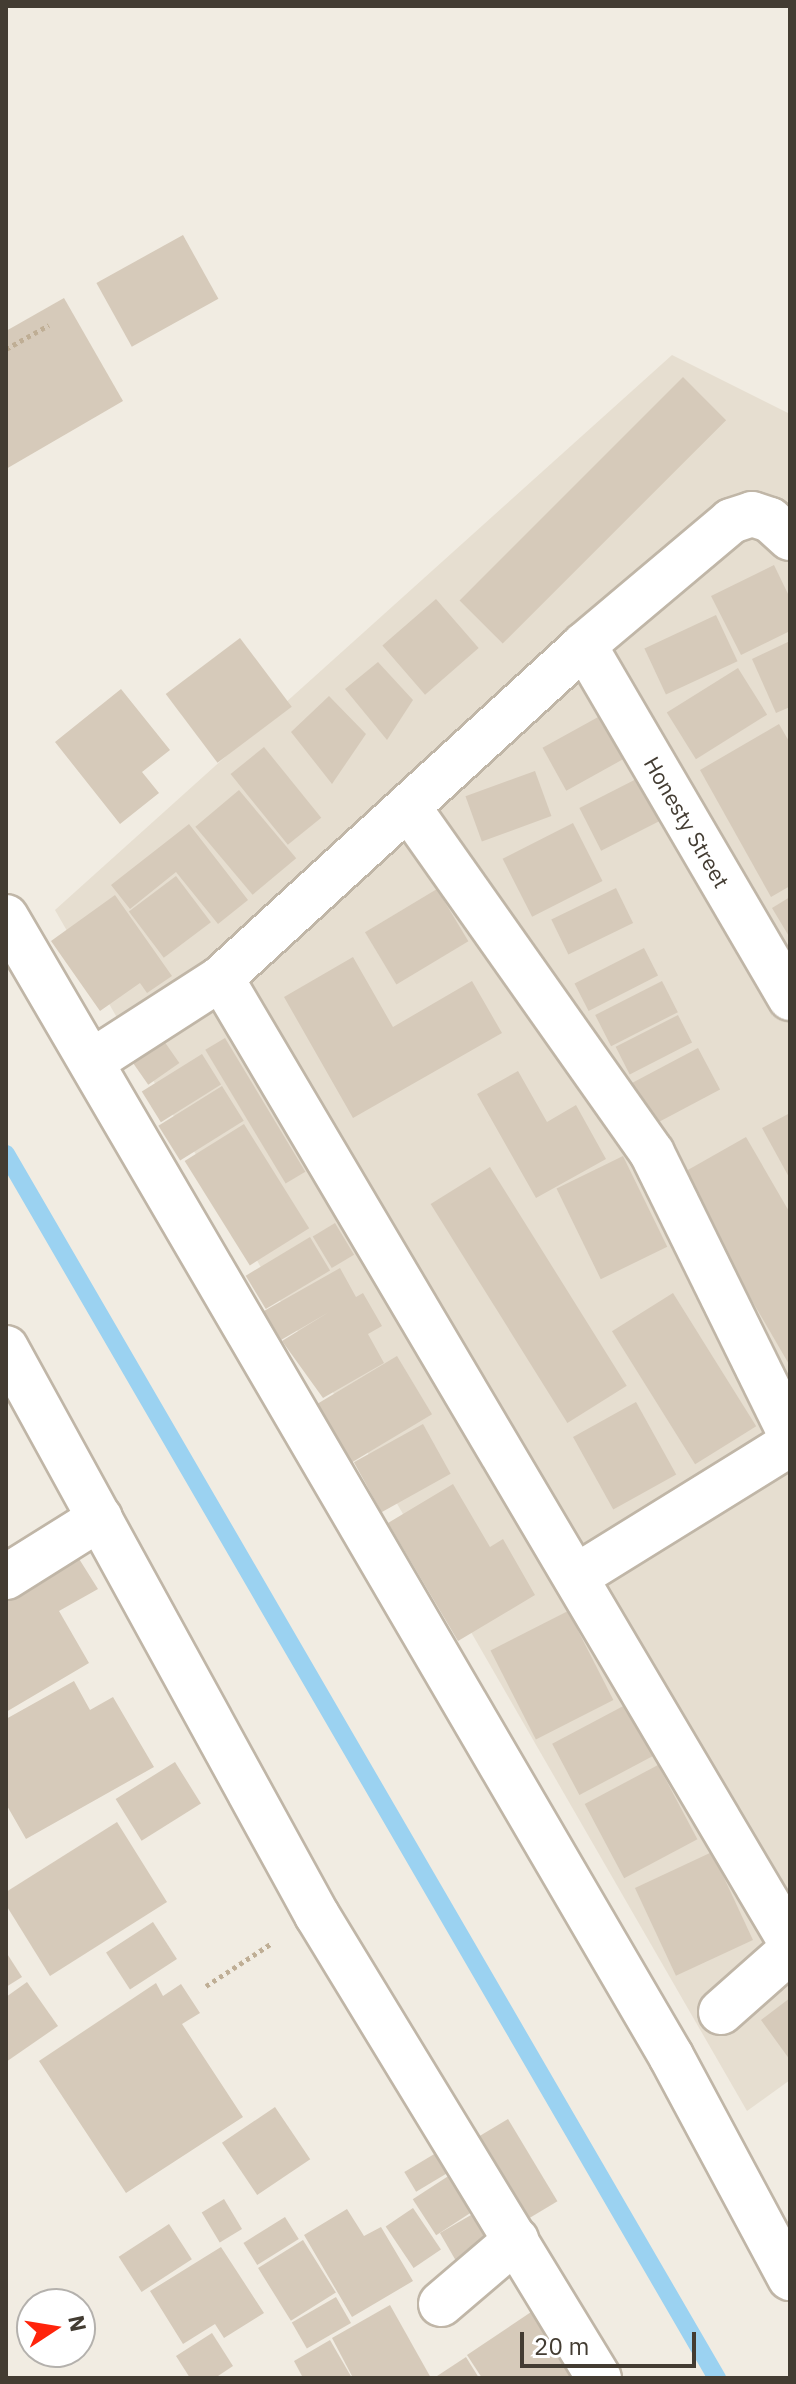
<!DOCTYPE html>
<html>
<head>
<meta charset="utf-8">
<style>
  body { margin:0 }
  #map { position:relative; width:796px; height:2384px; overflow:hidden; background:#f1ece2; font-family:"IBM Plex Sans",sans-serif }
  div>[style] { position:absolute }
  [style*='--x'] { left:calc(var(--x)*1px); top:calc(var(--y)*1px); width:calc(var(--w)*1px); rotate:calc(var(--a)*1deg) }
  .residential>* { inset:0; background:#e6ded0 }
  .stream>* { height:18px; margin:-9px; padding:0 9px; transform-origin:9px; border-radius:9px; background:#9bd2f1 }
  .building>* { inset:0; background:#d6caba; transform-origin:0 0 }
  .path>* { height:5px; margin-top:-2.5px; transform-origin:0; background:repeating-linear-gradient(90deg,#bfae95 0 4px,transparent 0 8px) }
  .roads { filter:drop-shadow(2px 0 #c0b6a7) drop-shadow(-2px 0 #c0b6a7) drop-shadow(0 2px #c0b6a7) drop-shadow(0 -2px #c0b6a7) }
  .street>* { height:44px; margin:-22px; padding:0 22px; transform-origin:22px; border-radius:22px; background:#fff }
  span { translate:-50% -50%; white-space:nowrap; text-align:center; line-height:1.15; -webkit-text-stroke:6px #fff; paint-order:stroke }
  .street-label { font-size:22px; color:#433c32 }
  .frame { position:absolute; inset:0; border:8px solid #433c32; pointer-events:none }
  .north { position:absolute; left:16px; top:2288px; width:80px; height:80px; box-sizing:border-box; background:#fff; border:2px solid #b4b1ad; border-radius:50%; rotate:78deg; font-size:22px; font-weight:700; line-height:32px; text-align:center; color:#433c32 }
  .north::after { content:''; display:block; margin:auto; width:28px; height:36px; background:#ff240b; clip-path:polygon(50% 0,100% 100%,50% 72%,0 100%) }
  .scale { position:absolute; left:520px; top:2332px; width:176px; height:36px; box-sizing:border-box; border:4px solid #433c32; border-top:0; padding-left:10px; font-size:24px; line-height:28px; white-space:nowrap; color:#433c32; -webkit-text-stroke:6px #fff; paint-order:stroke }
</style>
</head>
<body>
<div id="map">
  <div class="residential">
    <i style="clip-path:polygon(672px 355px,790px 414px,790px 2080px,747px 2111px,55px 910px)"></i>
  </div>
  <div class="stream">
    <i style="--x:6;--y:1154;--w:1416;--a:59.85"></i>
  </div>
  <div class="building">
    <i style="left:183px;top:235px;width:73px;height:99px;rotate:61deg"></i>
    <i style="clip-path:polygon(64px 298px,123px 401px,6px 469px,6px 331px)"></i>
    <i style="left:683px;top:377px;width:61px;height:316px;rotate:45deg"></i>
    <i style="clip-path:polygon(774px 565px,790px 598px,790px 631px,741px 655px,711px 596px)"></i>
    <i style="left:436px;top:599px;width:65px;height:71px;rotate:49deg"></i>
    <i style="left:716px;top:615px;width:51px;height:79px;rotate:65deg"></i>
    <i style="left:240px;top:638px;width:86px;height:93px;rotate:53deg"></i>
    <i style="clip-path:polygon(790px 641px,790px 707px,776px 713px,752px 659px)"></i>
    <i style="clip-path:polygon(378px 662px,413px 700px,387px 740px,345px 689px)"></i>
    <i style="left:738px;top:668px;width:55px;height:84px;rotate:58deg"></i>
    <i style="clip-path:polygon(121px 689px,170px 750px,142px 772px,159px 793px,120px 824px,55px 742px)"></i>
    <i style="clip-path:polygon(329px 696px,366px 734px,332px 784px,291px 732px)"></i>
    <i style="left:609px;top:711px;width:49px;height:76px;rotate:61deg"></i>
    <i style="clip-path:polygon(779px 724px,790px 743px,790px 886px,771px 897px,700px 770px)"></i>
    <i style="left:264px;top:747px;width:91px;height:43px;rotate:51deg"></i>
    <i style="left:656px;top:769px;width:48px;height:86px;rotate:63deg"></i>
    <i style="left:535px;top:771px;width:48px;height:74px;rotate:70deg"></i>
    <i style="left:239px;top:790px;width:89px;height:57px;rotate:50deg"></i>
    <i style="left:573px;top:823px;width:65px;height:79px;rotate:63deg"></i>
    <i style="clip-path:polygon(189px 824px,248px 900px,218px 924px,176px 872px,130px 909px,111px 885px)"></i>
    <i style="left:176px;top:876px;width:58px;height:59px;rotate:53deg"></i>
    <i style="left:616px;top:888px;width:39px;height:72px;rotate:64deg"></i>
    <i style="left:437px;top:889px;width:61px;height:84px;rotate:59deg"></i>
    <i style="clip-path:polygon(115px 895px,172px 976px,147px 993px,140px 983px,100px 1011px,51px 941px)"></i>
    <i style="clip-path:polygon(790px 897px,790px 938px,772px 908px)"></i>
    <i style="left:644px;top:948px;width:31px;height:78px;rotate:63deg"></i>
    <i style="clip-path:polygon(353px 957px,393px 1027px,472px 981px,502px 1033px,353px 1118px,284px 997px)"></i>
    <i style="left:662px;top:981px;width:35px;height:75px;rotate:63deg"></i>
    <i style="left:678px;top:1015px;width:31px;height:70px;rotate:63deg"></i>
    <i style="left:157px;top:1031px;width:39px;height:38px;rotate:55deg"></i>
    <i style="left:225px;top:1038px;width:156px;height:23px;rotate:59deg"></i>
    <i style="left:698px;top:1048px;width:47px;height:79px;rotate:62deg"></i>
    <i style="left:202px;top:1054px;width:36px;height:71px;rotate:58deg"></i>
    <i style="clip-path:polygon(518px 1071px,547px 1122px,576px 1105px,606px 1159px,536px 1198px,477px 1094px)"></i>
    <i style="left:222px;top:1086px;width:41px;height:75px;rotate:58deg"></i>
    <i style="clip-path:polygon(790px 1113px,790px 1179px,762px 1128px)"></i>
    <i style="left:244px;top:1124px;width:123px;height:70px;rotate:58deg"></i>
    <i style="clip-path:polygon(746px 1137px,790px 1213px,790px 1366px,679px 1175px)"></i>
    <i style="left:623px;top:1156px;width:101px;height:74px;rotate:64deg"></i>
    <i style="left:490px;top:1167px;width:258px;height:70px;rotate:58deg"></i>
    <i style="left:335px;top:1223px;width:37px;height:26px;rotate:59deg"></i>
    <i style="left:310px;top:1237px;width:39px;height:75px;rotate:59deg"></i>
    <i style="clip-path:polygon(340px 1268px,356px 1297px,363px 1293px,382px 1326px,368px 1334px,384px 1363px,323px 1398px,282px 1341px,329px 1312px,281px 1340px,264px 1311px)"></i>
    <i style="left:673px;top:1293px;width:157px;height:72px;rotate:58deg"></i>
    <i style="left:397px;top:1356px;width:68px;height:101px;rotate:59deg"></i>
    <i style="left:636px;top:1402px;width:83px;height:72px;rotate:61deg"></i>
    <i style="left:423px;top:1424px;width:57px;height:79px;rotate:61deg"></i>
    <i style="clip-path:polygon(453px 1484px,490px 1547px,503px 1539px,535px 1595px,458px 1641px,388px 1523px)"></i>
    <i style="clip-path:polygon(76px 1554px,98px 1589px,59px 1611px,89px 1663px,6px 1712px,6px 1596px)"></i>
    <i style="left:568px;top:1611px;width:100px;height:87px;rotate:63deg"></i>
    <i style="clip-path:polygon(74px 1681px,90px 1710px,113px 1697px,154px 1767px,26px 1839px,6px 1804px,6px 1719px)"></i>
    <i style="left:629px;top:1703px;width:58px;height:87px;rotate:62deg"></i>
    <i style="left:175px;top:1762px;width:49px;height:70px;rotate:58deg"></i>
    <i style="left:658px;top:1765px;width:84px;height:83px;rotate:62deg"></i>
    <i style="clip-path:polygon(117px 1822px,167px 1902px,50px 1976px,6px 1905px,6px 1892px)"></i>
    <i style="left:712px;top:1852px;width:97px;height:85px;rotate:65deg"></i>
    <i style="left:153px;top:1922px;width:44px;height:56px;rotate:57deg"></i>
    <i style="clip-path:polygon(6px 1952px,22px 1977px,6px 1987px)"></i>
    <i style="clip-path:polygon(27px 1982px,58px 2026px,6px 2062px,6px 1997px)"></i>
    <i style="clip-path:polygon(156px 1983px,163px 1996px,181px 1984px,200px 2013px,182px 2024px,243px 2117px,126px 2193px,39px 2061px)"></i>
    <i style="clip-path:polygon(790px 1998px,790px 2060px,761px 2020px)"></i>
    <i style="left:275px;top:2107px;width:63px;height:64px;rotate:56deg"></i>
    <i style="left:508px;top:2119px;width:96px;height:36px;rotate:59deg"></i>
    <i style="left:436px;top:2153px;width:23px;height:37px;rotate:59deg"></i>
    <i style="left:453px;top:2173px;width:43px;height:48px;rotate:57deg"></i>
    <i style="left:224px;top:2199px;width:35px;height:26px;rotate:59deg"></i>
    <i style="left:413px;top:2208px;width:50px;height:33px;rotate:56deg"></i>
    <i style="clip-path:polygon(347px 2209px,364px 2236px,381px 2227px,413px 2281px,352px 2317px,304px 2235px)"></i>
    <i style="left:478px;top:2211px;width:32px;height:44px;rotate:60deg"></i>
    <i style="left:285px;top:2217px;width:26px;height:49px;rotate:58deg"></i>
    <i style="left:169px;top:2224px;width:42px;height:60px;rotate:57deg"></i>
    <i style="left:303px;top:2240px;width:62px;height:53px;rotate:58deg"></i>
    <i style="clip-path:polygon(221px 2247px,264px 2313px,224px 2338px,215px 2324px,183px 2344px,150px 2291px)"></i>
    <i style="left:336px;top:2297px;width:30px;height:51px;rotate:60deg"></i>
    <i style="clip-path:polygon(390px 2305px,431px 2378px,353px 2378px,332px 2338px)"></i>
    <i style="clip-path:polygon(537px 2308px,583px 2378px,482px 2378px,467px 2355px)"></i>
    <i style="clip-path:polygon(212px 2333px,233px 2366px,215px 2378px,190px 2378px,176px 2356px)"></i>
    <i style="clip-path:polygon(330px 2340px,352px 2378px,303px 2378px,294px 2361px)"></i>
    <i style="clip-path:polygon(466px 2357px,479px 2378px,434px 2378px)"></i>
  </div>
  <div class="path">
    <i style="--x:6;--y:349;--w:49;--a:-29.2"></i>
    <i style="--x:206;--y:1986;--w:79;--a:-33.1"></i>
  </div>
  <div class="roads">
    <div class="street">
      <i style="--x:584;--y:645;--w:409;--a:59.7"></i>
      <i style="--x:408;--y:807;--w:423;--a:54.8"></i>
      <i style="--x:652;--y:1153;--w:313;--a:63.8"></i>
      <i style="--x:6;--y:917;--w:1319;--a:59.72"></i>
      <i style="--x:671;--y:2056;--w:252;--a:61.8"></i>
      <i style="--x:221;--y:978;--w:1119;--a:59.42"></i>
      <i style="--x:94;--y:1060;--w:151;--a:-32.8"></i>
      <i style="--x:221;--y:978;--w:493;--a:-42.5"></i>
      <i style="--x:584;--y:645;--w:192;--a:-40.1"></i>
      <i style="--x:731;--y:521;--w:22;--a:-18"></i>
      <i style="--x:752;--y:514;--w:19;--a:18"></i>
      <i style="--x:770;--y:520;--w:27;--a:42"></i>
      <i style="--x:6;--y:1348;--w:647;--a:61.26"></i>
      <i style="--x:317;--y:1915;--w:542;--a:58.66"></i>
      <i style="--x:577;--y:1576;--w:251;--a:-31.8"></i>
      <i style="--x:6;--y:1577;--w:111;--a:-32.1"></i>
      <i style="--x:721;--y:2012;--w:92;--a:-41.5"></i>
      <i style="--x:441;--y:2304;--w:99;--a:-40.5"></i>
    </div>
  </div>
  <div class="street-label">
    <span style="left:687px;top:822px;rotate:60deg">Honesty Street</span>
  </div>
  <div class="frame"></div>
  <div class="north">N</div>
  <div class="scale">20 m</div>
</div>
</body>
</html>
